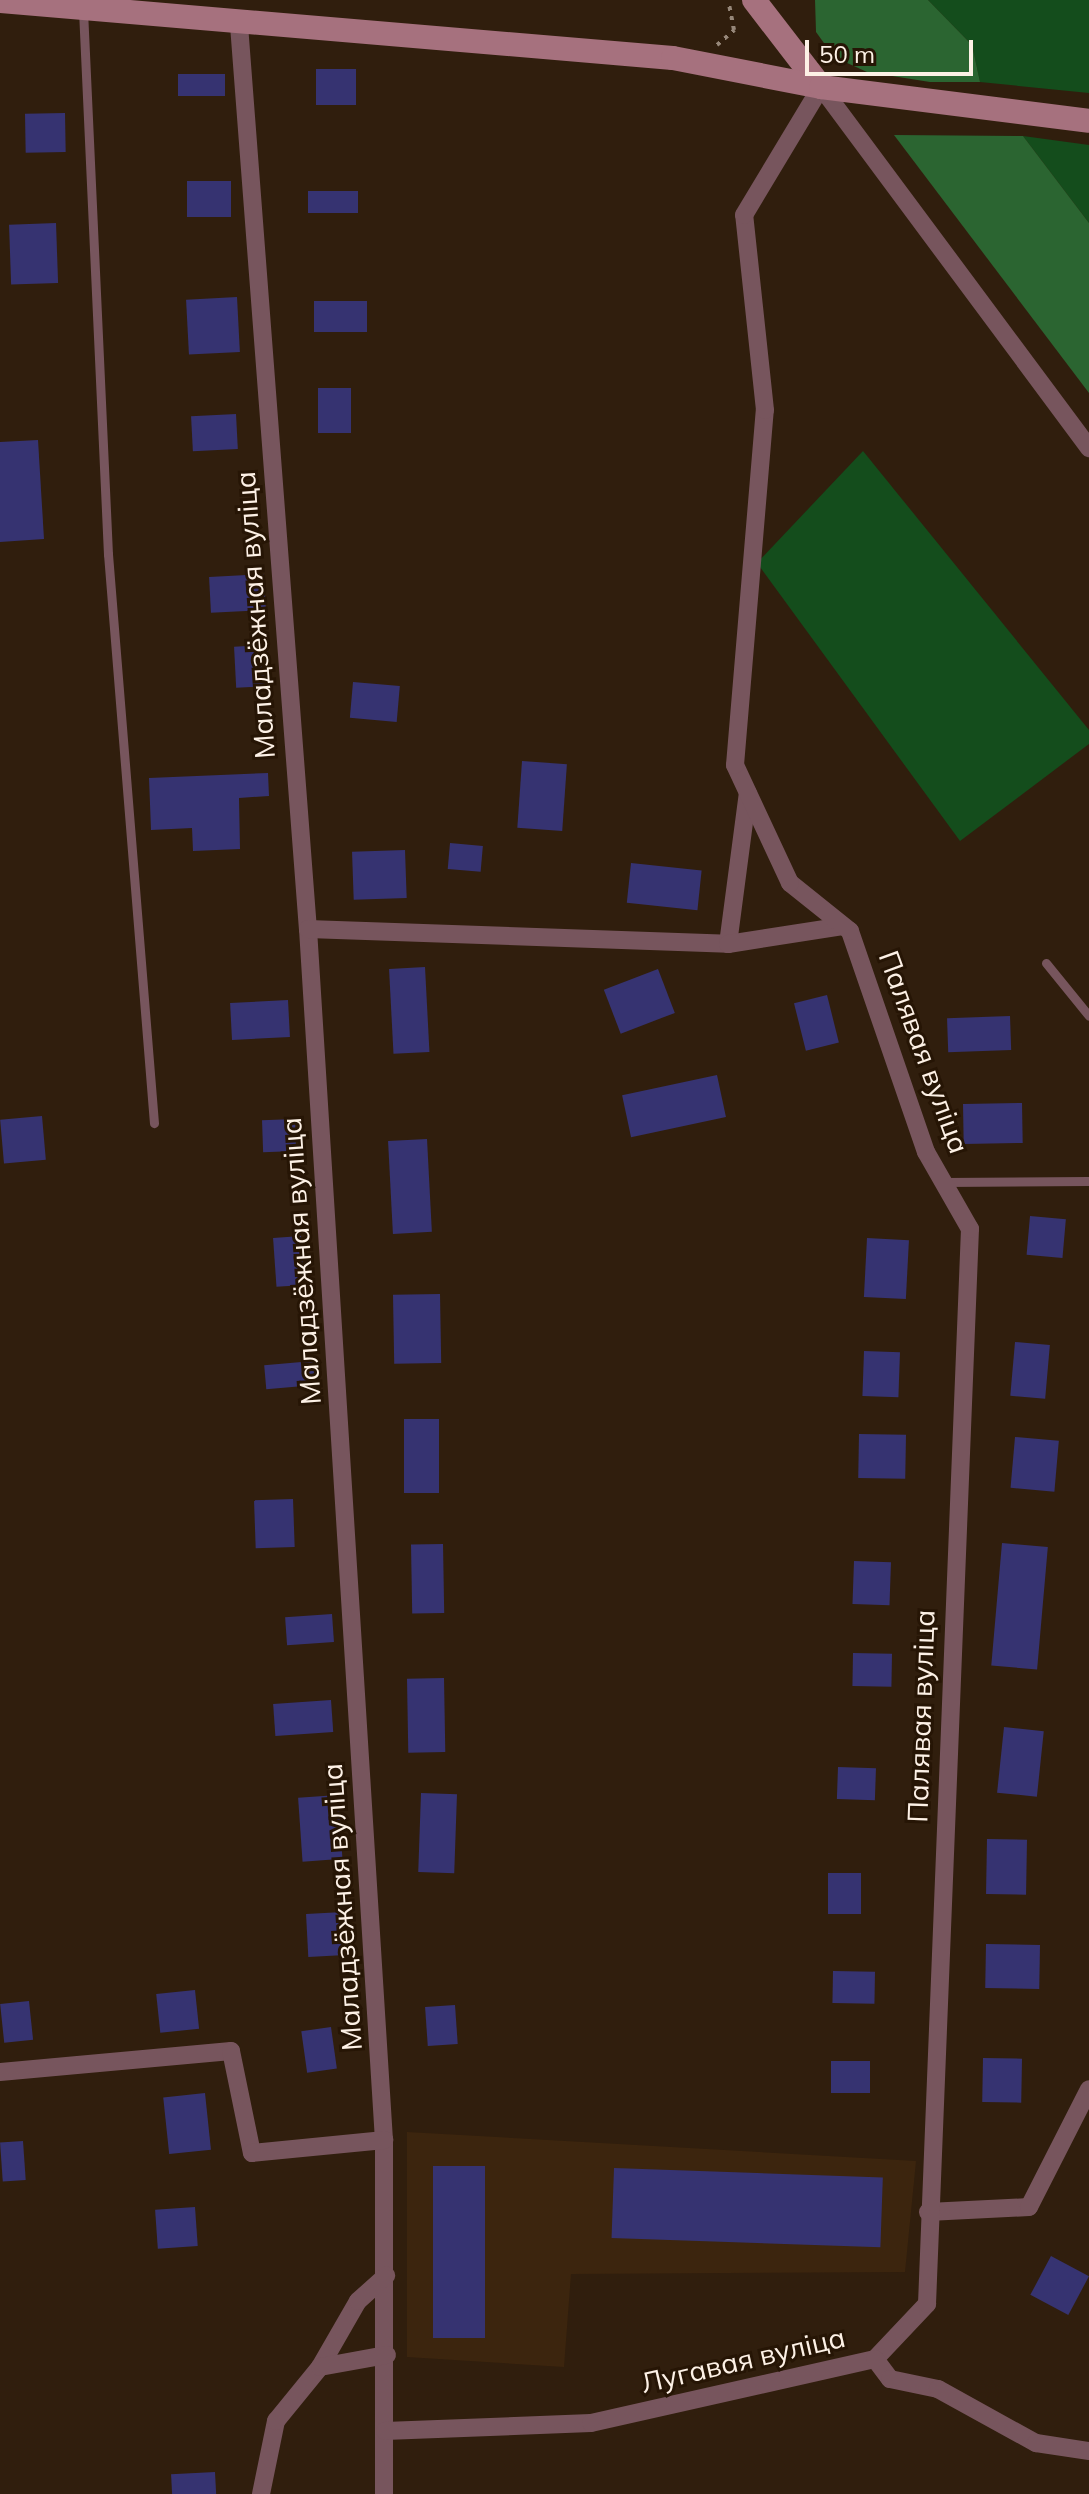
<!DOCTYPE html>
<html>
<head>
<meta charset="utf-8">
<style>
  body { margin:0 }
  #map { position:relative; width:1089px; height:2494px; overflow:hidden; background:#301e0d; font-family:Mulish,sans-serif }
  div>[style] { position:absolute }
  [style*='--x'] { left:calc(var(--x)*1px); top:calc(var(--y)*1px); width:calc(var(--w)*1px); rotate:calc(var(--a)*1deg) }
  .built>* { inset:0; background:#3c250e }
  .green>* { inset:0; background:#144d1c }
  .forest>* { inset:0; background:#2b6531 }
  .building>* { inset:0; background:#363371; transform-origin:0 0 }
  .path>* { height:4px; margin-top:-2px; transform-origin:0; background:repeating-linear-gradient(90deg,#968779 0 4px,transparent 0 10px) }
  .lane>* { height:9px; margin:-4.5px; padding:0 4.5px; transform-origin:4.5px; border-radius:4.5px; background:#77555d }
  .street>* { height:18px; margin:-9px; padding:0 9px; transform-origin:9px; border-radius:9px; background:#77555d }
  .secondary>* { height:24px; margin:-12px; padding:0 12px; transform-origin:12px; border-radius:12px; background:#a6717e }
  span { translate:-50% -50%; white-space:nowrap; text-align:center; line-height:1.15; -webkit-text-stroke:6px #261505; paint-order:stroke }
  .street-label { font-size:28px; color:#fdf1e6 }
  .scale { position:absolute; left:805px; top:40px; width:168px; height:36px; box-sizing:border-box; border:4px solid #fdf1e6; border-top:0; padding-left:10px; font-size:24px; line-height:28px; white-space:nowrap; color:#fdf1e6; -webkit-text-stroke:6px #261505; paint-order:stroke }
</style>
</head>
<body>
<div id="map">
  <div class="built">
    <i style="clip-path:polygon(407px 2132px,916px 2161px,905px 2272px,571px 2274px,564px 2367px,407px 2357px)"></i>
  </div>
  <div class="green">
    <i style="clip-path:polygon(928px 0,1089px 0,1089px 93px,980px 82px,972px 45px)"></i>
    <i style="clip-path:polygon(1023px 136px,1089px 145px,1089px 223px)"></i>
    <i style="clip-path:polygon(863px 451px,1089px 730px,1089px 744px,960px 841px,757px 563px)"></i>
  </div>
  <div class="forest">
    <i style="clip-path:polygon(815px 0,928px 0,972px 45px,980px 82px,930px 82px,867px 72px,834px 57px,816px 32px)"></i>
    <i style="clip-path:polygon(894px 135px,1023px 136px,1089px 223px,1089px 393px)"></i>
  </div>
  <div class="building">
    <i style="left:316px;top:69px;width:40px;height:36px"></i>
    <i style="left:178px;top:74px;width:47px;height:22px"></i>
    <i style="left:65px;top:113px;width:39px;height:40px;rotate:89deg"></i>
    <i style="left:187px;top:181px;width:44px;height:36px"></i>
    <i style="left:308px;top:191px;width:50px;height:22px"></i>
    <i style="left:56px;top:223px;width:60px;height:47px;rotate:88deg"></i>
    <i style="left:237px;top:297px;width:55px;height:51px;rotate:87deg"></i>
    <i style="left:314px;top:301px;width:53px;height:31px"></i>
    <i style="left:318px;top:388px;width:33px;height:45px"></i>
    <i style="left:236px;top:414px;width:35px;height:45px;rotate:87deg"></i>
    <i style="clip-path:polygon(38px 440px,44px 539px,0 542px,0 442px)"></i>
    <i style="left:264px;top:574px;width:36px;height:55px;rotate:87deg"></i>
    <i style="left:267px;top:645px;width:41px;height:33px;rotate:87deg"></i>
    <i style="left:353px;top:682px;width:47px;height:36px;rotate:5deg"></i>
    <i style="left:522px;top:761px;width:45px;height:67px;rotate:4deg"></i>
    <i style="clip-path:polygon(268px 773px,269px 796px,239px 798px,240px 849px,193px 851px,192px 828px,151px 830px,149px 778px)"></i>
    <i style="left:450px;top:843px;width:33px;height:26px;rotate:5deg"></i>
    <i style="left:405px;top:850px;width:48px;height:53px;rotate:88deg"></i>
    <i style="left:631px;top:863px;width:71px;height:40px;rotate:6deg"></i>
    <i style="left:425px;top:967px;width:85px;height:36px;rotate:87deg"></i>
    <i style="left:658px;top:969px;width:47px;height:58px;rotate:69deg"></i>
    <i style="left:827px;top:995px;width:49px;height:34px;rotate:76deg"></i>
    <i style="left:288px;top:1000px;width:37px;height:58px;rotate:87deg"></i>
    <i style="left:1010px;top:1016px;width:34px;height:63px;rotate:88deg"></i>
    <i style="left:717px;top:1075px;width:43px;height:97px;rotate:78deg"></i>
    <i style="left:1022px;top:1103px;width:40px;height:59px;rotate:89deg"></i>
    <i style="left:42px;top:1116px;width:44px;height:42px;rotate:85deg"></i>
    <i style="left:295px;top:1119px;width:32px;height:33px;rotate:88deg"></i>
    <i style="left:427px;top:1139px;width:93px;height:39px;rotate:87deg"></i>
    <i style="left:1030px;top:1216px;width:36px;height:39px;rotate:5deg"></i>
    <i style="left:301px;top:1236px;width:49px;height:28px;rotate:86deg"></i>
    <i style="left:867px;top:1238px;width:42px;height:59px;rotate:3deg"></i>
    <i style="left:440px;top:1294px;width:69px;height:47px;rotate:89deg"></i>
    <i style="left:1015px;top:1342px;width:35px;height:54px;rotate:5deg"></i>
    <i style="left:864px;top:1351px;width:36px;height:45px;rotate:2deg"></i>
    <i style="left:313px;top:1361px;width:24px;height:49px;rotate:85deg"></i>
    <i style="left:404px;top:1419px;width:35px;height:74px"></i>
    <i style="left:859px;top:1434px;width:47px;height:44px;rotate:1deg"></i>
    <i style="left:1015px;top:1437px;width:44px;height:51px;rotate:5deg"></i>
    <i style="left:293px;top:1499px;width:48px;height:39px;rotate:88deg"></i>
    <i style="left:1002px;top:1543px;width:46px;height:123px;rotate:5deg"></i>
    <i style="left:443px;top:1544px;width:69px;height:32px;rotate:89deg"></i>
    <i style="left:854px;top:1561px;width:37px;height:43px;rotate:2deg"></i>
    <i style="left:332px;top:1614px;width:28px;height:47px;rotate:86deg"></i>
    <i style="left:853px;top:1653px;width:39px;height:33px;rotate:1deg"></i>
    <i style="left:444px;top:1678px;width:74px;height:37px;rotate:89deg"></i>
    <i style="left:331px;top:1700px;width:32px;height:58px;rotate:86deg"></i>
    <i style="left:1004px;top:1727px;width:40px;height:66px;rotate:6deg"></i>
    <i style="left:838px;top:1767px;width:38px;height:32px;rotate:2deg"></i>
    <i style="left:421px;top:1793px;width:36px;height:79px;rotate:2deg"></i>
    <i style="left:338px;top:1795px;width:64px;height:40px;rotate:86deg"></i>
    <i style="left:987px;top:1839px;width:40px;height:55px;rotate:1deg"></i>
    <i style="left:828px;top:1873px;width:33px;height:41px"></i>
    <i style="left:343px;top:1912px;width:43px;height:37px;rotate:87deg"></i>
    <i style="left:986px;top:1944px;width:54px;height:44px;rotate:1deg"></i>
    <i style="left:833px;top:1971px;width:42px;height:32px;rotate:1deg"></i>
    <i style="left:195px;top:1990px;width:39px;height:39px;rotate:84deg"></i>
    <i style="left:29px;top:2001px;width:39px;height:29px;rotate:84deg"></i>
    <i style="left:455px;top:2005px;width:39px;height:30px;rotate:86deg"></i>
    <i style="left:331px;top:2027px;width:42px;height:30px;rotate:82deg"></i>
    <i style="left:983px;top:2058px;width:39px;height:44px;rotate:1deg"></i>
    <i style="left:831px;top:2061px;width:39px;height:32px"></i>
    <i style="left:205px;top:2093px;width:57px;height:42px;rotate:84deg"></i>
    <i style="left:23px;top:2141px;width:39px;height:23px;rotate:86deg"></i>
    <i style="left:433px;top:2166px;width:52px;height:172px"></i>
    <i style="left:614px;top:2168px;width:269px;height:70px;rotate:2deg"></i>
    <i style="left:195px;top:2207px;width:39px;height:40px;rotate:86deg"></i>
    <i style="left:1051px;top:2256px;width:43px;height:44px;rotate:28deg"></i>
    <i style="left:215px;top:2472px;width:22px;height:44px;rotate:87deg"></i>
  </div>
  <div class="path">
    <i style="--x:717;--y:45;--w:23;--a:-41"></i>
    <i style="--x:734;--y:30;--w:26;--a:-101"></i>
  </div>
  <div class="lane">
    <i style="--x:83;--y:10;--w:545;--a:87.37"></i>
    <i style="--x:108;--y:554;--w:571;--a:85.38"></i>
    <i style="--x:1046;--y:963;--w:68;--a:50.9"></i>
    <i style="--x:943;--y:1182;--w:146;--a:-0.4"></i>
  </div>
  <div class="street">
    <i style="--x:239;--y:25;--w:907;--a:85.64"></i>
    <i style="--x:308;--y:929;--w:1213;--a:86.41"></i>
    <i style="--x:384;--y:2140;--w:354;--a:90"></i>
    <i style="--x:308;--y:929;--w:420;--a:2"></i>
    <i style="--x:728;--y:944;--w:152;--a:-82.5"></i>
    <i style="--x:728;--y:944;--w:116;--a:-8.9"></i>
    <i style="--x:0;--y:2072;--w:232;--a:-5.2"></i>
    <i style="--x:231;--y:2051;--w:104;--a:78.4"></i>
    <i style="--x:252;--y:2153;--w:133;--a:-5.6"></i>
    <i style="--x:928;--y:2212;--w:101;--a:-2.8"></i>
    <i style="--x:1029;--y:2207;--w:132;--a:-63"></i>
    <i style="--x:875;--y:2359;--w:76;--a:-46.6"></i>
    <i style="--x:927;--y:2304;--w:1076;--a:-87.71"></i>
    <i style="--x:970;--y:1229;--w:89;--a:-119.7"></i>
    <i style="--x:926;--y:1152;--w:234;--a:-109"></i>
    <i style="--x:850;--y:931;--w:77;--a:-141.3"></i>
    <i style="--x:790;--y:883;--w:130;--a:-115"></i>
    <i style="--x:735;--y:765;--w:356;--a:-85.2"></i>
    <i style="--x:765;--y:410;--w:196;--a:-96.1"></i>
    <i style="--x:744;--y:215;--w:149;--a:-59"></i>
    <i style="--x:821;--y:87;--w:450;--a:53.4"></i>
    <i style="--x:320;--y:2367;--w:76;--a:-60.1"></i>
    <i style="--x:358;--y:2301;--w:38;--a:-42"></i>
    <i style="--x:385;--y:2431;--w:206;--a:-2.2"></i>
    <i style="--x:591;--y:2423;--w:291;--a:-12.7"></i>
    <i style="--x:875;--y:2359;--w:25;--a:53"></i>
    <i style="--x:890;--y:2379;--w:49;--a:11.8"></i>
    <i style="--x:938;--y:2389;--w:112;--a:28.9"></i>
    <i style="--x:1036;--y:2443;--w:54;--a:8.6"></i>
    <i style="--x:261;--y:2494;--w:75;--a:-78.4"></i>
    <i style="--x:276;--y:2421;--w:70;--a:-50.8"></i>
    <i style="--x:320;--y:2367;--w:68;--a:-10.2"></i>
  </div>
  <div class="secondary">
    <i style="--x:754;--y:0;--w:110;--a:52.4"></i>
    <i style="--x:0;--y:1;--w:675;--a:4.84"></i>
    <i style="--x:673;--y:58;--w:151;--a:11.1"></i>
    <i style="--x:821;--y:87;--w:270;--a:7.2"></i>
  </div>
  <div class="street-label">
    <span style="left:255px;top:615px;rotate:-94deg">Маладзёжная вуліца</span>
    <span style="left:924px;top:1052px;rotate:70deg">Палявая вуліца</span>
    <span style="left:301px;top:1261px;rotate:-94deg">Маладзёжная вуліца</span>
    <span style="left:921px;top:1716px;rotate:-88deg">Палявая вуліца</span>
    <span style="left:342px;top:1907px;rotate:-94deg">Маладзёжная вуліца</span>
    <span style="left:743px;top:2360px;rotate:-13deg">Лугавая вуліца</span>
  </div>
  <div class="scale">50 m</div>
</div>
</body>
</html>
